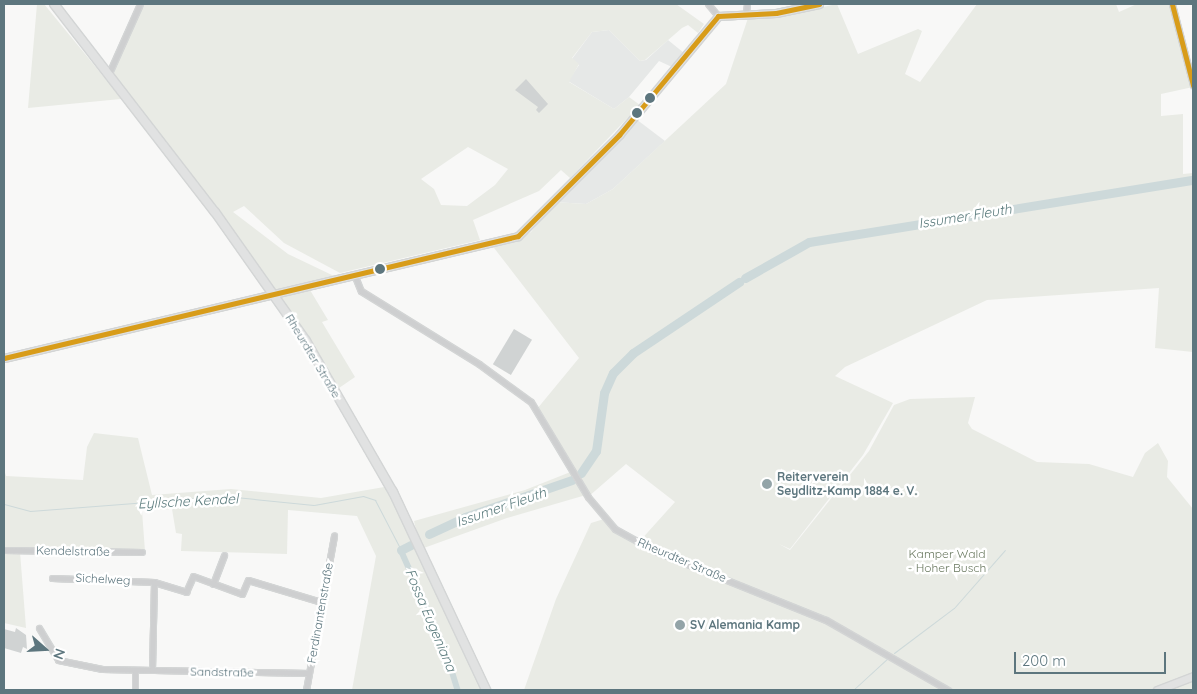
<!DOCTYPE html>
<html>
<head>
<meta charset="utf-8">
<style>
  body { margin:0 }
  #map { position:relative; width:1197px; height:694px; overflow:hidden; background:#f8f8f7; font-family:Quicksand,sans-serif }
  div>[style] { position:absolute }
  [style*='--x'] { left:calc(var(--x)*1px); top:calc(var(--y)*1px); width:calc(var(--w)*1px); rotate:calc(var(--a)*1deg) }
  .built>* { inset:0; background:#e6e8e7 }
  .green>* { inset:0; background:#e9ebe5 }
  .stream>* { height:1px; margin:-0.5px; padding:0 0.5px; transform-origin:0.5px; border-radius:0.5px; background:#cdd9da }
  .canal>* { height:5.5px; margin:-2.75px; padding:0 2.75px; transform-origin:2.75px; border-radius:2.75px; background:#cdd9da }
  .river>* { height:9px; margin:-4.5px; padding:0 4.5px; transform-origin:4.5px; border-radius:4.5px; background:#cdd9da }
  .building>* { inset:0; background:#d0d3d3; transform-origin:0 0 }
  .roads { filter:drop-shadow(1px 0 #d3d5d5) drop-shadow(-1px 0 #d3d5d5) drop-shadow(0 1px #d3d5d5) drop-shadow(0 -1px #d3d5d5) }
  .street>* { height:5px; margin:-2.5px; padding:0 2.5px; transform-origin:2.5px; border-radius:2.5px; background:#cecfd0 }
  .secondary>* { height:7px; margin:-3.5px; padding:0 3.5px; transform-origin:3.5px; border-radius:3.5px; background:#e1e2e2 }
  .primary>* { height:8px; margin:-4px; padding:0 4px; transform-origin:4px; border-radius:4px; background:#e1e2e2 }
  .bus-1>* { height:5px; margin:-2.5px; padding:0 2.5px; transform-origin:2.5px; border-radius:2.5px; background:#d89c19 }
  .dots>* { width:14px; height:14px; translate:-50% -50%; box-sizing:border-box; border:2px solid #fff; border-radius:50% }
  span { translate:-50% -50%; white-space:nowrap; text-align:center; line-height:1.15; -webkit-text-stroke:5px #fff; paint-order:stroke }
  .street-label { font-size:12px; color:#5d767e }
  .poi-label { font-size:12px; color:#5d767e; font-weight:700 }
  .left { translate:0 -50%; text-align:left }
  .park-label { font-size:12px; color:#6b7a61 }
  .water-label { font-size:14px; color:#5c7c7e; font-style:italic }
  .frame { position:absolute; inset:0; border:5px solid #5d767e; pointer-events:none }
  .north { position:absolute; left:20px; top:624px; width:50px; height:50px; -webkit-text-stroke:4px #fff; paint-order:stroke; rotate:109deg; font-size:14px; font-weight:700; line-height:20px; text-align:center; color:#5d767e }
  .north::after { content:''; display:block; margin:auto; width:18px; height:22px; background:#5d767e; clip-path:polygon(50% 0,100% 100%,50% 72%,0 100%) }
  .scale { position:absolute; left:1014px; top:652px; width:152px; height:22px; box-sizing:border-box; border:2px solid #5d767e; border-top:0; padding-left:6px; font-size:15px; line-height:18px; white-space:nowrap; color:#5d767e; -webkit-text-stroke:4px #fff; paint-order:stroke }
</style>
</head>
<body>
<div id="map">
  <div class="built">
    <i style="clip-path:polygon(609px 30px,640px 61px,646px 60px,668px 40px,684px 53px,672px 67px,659px 61px,629px 97px,614px 109px,568px 81px,579px 65px,572px 59px,592px 32px)"></i>
    <i style="clip-path:polygon(636px 119px,665px 141px,613px 189px,586px 204px,554px 202px)"></i>
  </div>
  <div class="green">
    <i style="clip-path:polygon(evenodd,37px 4px,44px 4px,108px 82px,143px 4px,676px 4px,704px 24px,698px 33px,688px 25px,682px 28px,645px 60px,640px 61px,609px 30px,592px 32px,572px 58px,579px 64px,569px 82px,614px 109px,629px 97px,640px 105px,570px 178px,561px 170px,539px 191px,473px 220px,480px 240px,340px 273px,284px 243px,244px 206px,233px 212px,288px 254px,334px 276px,290px 289px,307px 285px,328px 320px,322px 322px,355px 377px,339px 388px,189px 172px,131px 98px,28px 108px,37px 4px,468px 147px,508px 169px,495px 185px,467px 206px,441px 205px,434px 189px,421px 179px,468px 147px)"></i>
    <i style="clip-path:polygon(837px 4px,858px 54px,918px 29px,922px 31px,905px 74px,920px 82px,977px 4px,1116px 4px,1119px 12px,1137px 4px,1172px 4px,1193px 87px,1161px 94px,1161px 116px,1183px 114px,1183px 174px,1193px 173px,1193px 352px,1155px 348px,1159px 288px,987px 300px,845px 367px,835px 376px,893px 403px,863px 455px,790px 549px,779px 544px,790px 550px,869px 451px,894px 405px,910px 399px,975px 397px,968px 423px,972px 429px,1037px 462px,1089px 464px,1133px 477px,1145px 453px,1158px 443px,1168px 461px,1167px 477px,1193px 509px,1193px 690px,524px 690px,556px 599px,591px 523px,604px 519px,639px 542px,675px 502px,626px 464px,588px 497px,586px 495px,507px 518px,421px 549px,485px 690px,352px 690px,376px 556px,357px 516px,288px 510px,287px 554px,181px 551px,182px 534px,176px 533px,172px 509px,142px 511px,145px 551px,4px 547px,4px 469px,6px 476px,83px 480px,87px 447px,94px 433px,138px 438px,152px 495px,231px 489px,321px 498px,390px 486px,404px 525px,420px 548px,414px 521px,525px 490px,573px 471px,537px 409px,579px 358px,491px 244px,509px 244px,531px 232px,554px 202px,586px 204px,613px 189px,726px 84px,748px 18px,775px 17px)"></i>
    <i style="clip-path:polygon(4px 551px,20px 552px,26px 628px,4px 623px)"></i>
  </div>
  <div class="stream">
    <i style="--x:4;--y:504;--w:27;--a:15"></i>
    <i style="--x:30;--y:511;--w:196;--a:-4.4"></i>
    <i style="--x:225;--y:496;--w:89;--a:5.8"></i>
    <i style="--x:314;--y:505;--w:50;--a:-10.4"></i>
    <i style="--x:363;--y:496;--w:13;--a:18"></i>
    <i style="--x:375;--y:500;--w:56;--a:62.5"></i>
    <i style="--x:894;--y:653;--w:75;--a:-36.9"></i>
    <i style="--x:954;--y:608;--w:77;--a:-48.7"></i>
    <i style="--x:853;--y:690;--w:46;--a:-42.4"></i>
  </div>
  <div class="canal">
    <i style="--x:401;--y:550;--w:107;--a:65.8"></i>
    <i style="--x:445;--y:648;--w:44;--a:72.8"></i>
  </div>
  <div class="river">
    <i style="--x:745;--y:278;--w:73;--a:-29.4"></i>
    <i style="--x:809;--y:242;--w:389;--a:-9.2"></i>
    <i style="--x:581;--y:473;--w:27;--a:-56"></i>
    <i style="--x:596;--y:451;--w:59;--a:-82.1"></i>
    <i style="--x:604;--y:393;--w:22;--a:-66"></i>
    <i style="--x:613;--y:373;--w:28;--a:-45"></i>
    <i style="--x:633;--y:353;--w:128;--a:-33.8"></i>
    <i style="--x:429;--y:534;--w:40;--a:-25"></i>
    <i style="--x:465;--y:517;--w:113;--a:-19.1"></i>
    <i style="--x:401;--y:550;--w:11;--a:-27"></i>
  </div>
  <div class="building">
    <i style="clip-path:polygon(526px 79px,548px 104px,539px 113px,536px 110px,538px 107px,515px 90px)"></i>
    <i style="left:514px;top:329px;width:21px;height:41px;rotate:31deg"></i>
    <i style="clip-path:polygon(16px 628px,26px 635px,27px 649px,23px 647px,21px 653px,4px 648px,4px 629px,15px 632px)"></i>
  </div>
  <div class="roads">
    <div class="street">
      <i style="--x:708;--y:4;--w:16;--a:50"></i>
      <i style="--x:1172;--y:4;--w:84;--a:75.5"></i>
      <i style="--x:746;--y:13;--w:9;--a:-84"></i>
      <i style="--x:110;--y:71;--w:73;--a:-65.9"></i>
      <i style="--x:354;--y:274;--w:18;--a:68"></i>
      <i style="--x:361;--y:291;--w:139;--a:31.7"></i>
      <i style="--x:479;--y:364;--w:64;--a:36.2"></i>
      <i style="--x:531;--y:402;--w:111;--a:59"></i>
      <i style="--x:588;--y:497;--w:42;--a:49.8"></i>
      <i style="--x:615;--y:529;--w:46;--a:28.8"></i>
      <i style="--x:655;--y:551;--w:184;--a:22"></i>
      <i style="--x:826;--y:620;--w:141;--a:29.8"></i>
      <i style="--x:4;--y:550;--w:138;--a:0.8"></i>
      <i style="--x:52;--y:578;--w:102;--a:2.2"></i>
      <i style="--x:213;--y:584;--w:31;--a:-69"></i>
      <i style="--x:39;--y:628;--w:37;--a:59"></i>
      <i style="--x:58;--y:660;--w:45;--a:11.6"></i>
      <i style="--x:102;--y:669;--w:207;--a:1.1"></i>
      <i style="--x:152;--y:670;--w:88;--a:-88.7"></i>
      <i style="--x:154;--y:582;--w:34;--a:17"></i>
      <i style="--x:186;--y:592;--w:17;--a:-66"></i>
      <i style="--x:193;--y:576;--w:52;--a:20.2"></i>
      <i style="--x:242;--y:594;--w:15;--a:-67"></i>
      <i style="--x:248;--y:580;--w:76;--a:16.8"></i>
      <i style="--x:135;--y:690;--w:18;--a:-90"></i>
      <i style="--x:306;--y:690;--w:157;--a:-79.7"></i>
    </div>
    <div class="secondary">
      <i style="--x:4;--y:358;--w:528;--a:-13.35"></i>
      <i style="--x:518;--y:236;--w:143;--a:-45"></i>
      <i style="--x:619;--y:135;--w:155;--a:-50.2"></i>
      <i style="--x:718;--y:16;--w:58;--a:-3"></i>
      <i style="--x:776;--y:13;--w:44;--a:-11.8"></i>
      <i style="--x:1157;--y:690;--w:39;--a:-21"></i>
    </div>
    <div class="primary">
      <i style="--x:54;--y:4;--w:263;--a:52.3"></i>
      <i style="--x:215;--y:212;--w:158;--a:54.8"></i>
      <i style="--x:306;--y:341;--w:174;--a:60.1"></i>
      <i style="--x:393;--y:492;--w:219;--a:64.8"></i>
    </div>
  </div>
  <div class="bus-1">
    <i style="--x:1172;--y:4;--w:84;--a:75.5"></i>
    <i style="--x:4;--y:358;--w:528;--a:-13.35"></i>
    <i style="--x:518;--y:236;--w:143;--a:-45"></i>
    <i style="--x:619;--y:135;--w:155;--a:-50.2"></i>
    <i style="--x:718;--y:16;--w:58;--a:-3"></i>
    <i style="--x:776;--y:13;--w:44;--a:-11.8"></i>
  </div>
  <div class="dots">
    <i style="left:650px;top:98px;background:#5d767e"></i>
    <i style="left:637px;top:113px;background:#5d767e"></i>
    <i style="left:380px;top:269px;background:#5d767e"></i>
    <i style="left:767px;top:484px;background:#93a4a8"></i>
    <i style="left:680px;top:625px;background:#93a4a8"></i>
  </div>
  <div class="street-label">
    <span style="left:313px;top:356px;rotate:59deg">Rheurdter Straße</span>
    <span style="left:73px;top:551px;rotate:1deg">Kendelstraße</span>
    <span style="left:682px;top:560px;rotate:23deg">Rheurdter Straße</span>
    <span style="left:103px;top:579px;rotate:3deg">Sichelweg</span>
    <span style="left:320px;top:613px;rotate:-80deg">Ferdinantenstraße</span>
    <span style="left:222px;top:672px;rotate:1deg">Sandstraße</span>
  </div>
  <div class="poi-label">
    <span class="left" style="left:777px;top:484px">Reiterverein<br>Seydlitz-Kamp 1884 e. V.</span>
    <span class="left" style="left:690px;top:625px">SV Alemania Kamp</span>
  </div>
  <div class="park-label">
    <span style="left:947px;top:561px">Kamper Wald<br>- Hoher Busch</span>
  </div>
  <div class="water-label">
    <span style="left:965px;top:216px;rotate:-9deg">Issumer Fleuth</span>
    <span style="left:188px;top:501px;rotate:-3deg">Eyllsche Kendel</span>
    <span style="left:501px;top:507px;rotate:-19deg">Issumer Fleuth</span>
    <span style="left:431px;top:620px;rotate:67deg">Fossa Eugeniana</span>
  </div>
  <div class="frame"></div>
  <div class="north">N</div>
  <div class="scale">200 m</div>
</div>
</body>
</html>
